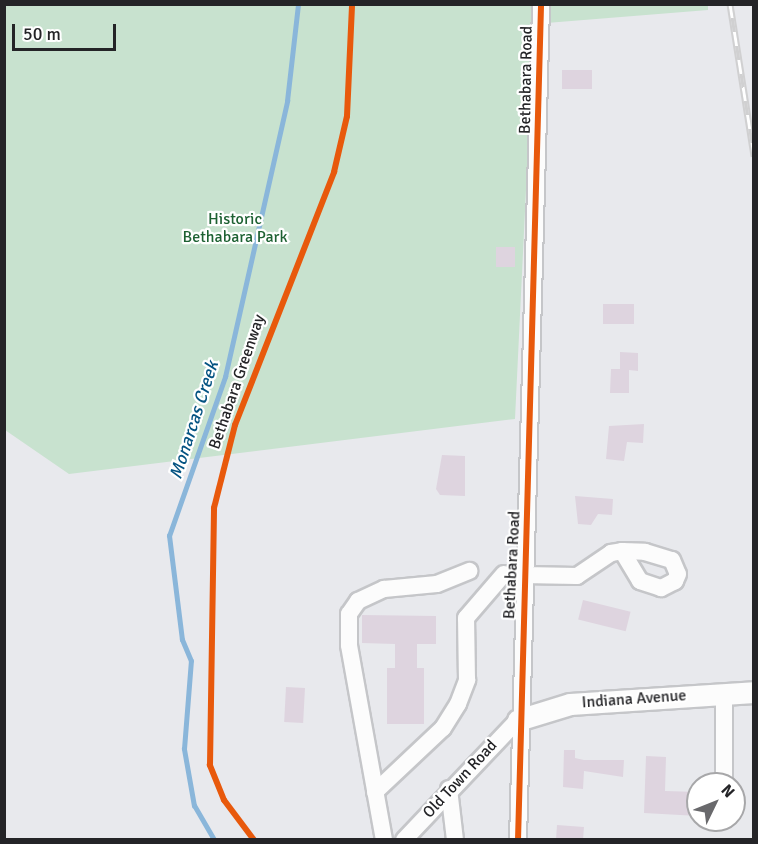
<!DOCTYPE html>
<html>
<head>
<meta charset="utf-8">
<style>
  body { margin:0 }
  #map { position:relative; width:758px; height:844px; overflow:hidden; background:#e8e9ed; font-family:Signika,sans-serif }
  div>[style] { position:absolute }
  [style*='--x'] { left:calc(var(--x)*1px); top:calc(var(--y)*1px); width:calc(var(--w)*1px); rotate:calc(var(--a)*1deg) }
  .green>* { inset:0; background:#c8e2cf }
  .stream>* { height:4.5px; margin:-2.25px; padding:0 2.25px; transform-origin:2.25px; border-radius:2.25px; background:#8ab6da }
  .building>* { inset:0; background:#ded4df; transform-origin:0 0 }
  .roads { filter:drop-shadow(2px 0 #c5c6c9) drop-shadow(-2px 0 #c5c6c9) drop-shadow(0 2px #c5c6c9) drop-shadow(0 -2px #c5c6c9) }
  .minor>* { height:16px; margin:-8px; padding:0 8px; transform-origin:8px; border-radius:8px; background:#fcfcfc }
  .major>* { height:21px; margin:-10.5px; padding:0 10.5px; transform-origin:10.5px; border-radius:10.5px; background:#fcfcfc }
  .rail>* { height:7px; margin-top:-3.5px; transform-origin:0; background:repeating-linear-gradient(90deg,#fff 0 14px,#d0d0d1 0 28px); box-sizing:border-box; border-block:2px solid #d0d0d1 }
  .cycleway>* { height:6px; margin:-3px; padding:0 3px; transform-origin:3px; border-radius:3px; background:#e8590c }
  span { translate:-50% -50%; white-space:nowrap; text-align:center; line-height:1.15; -webkit-text-stroke:4.5px #fff; paint-order:stroke }
  .street-label { font-size:16px; color:#242427 }
  .park-label { font-size:16px; color:#1d6132 }
  .water-label { font-size:18px; color:#045382; font-style:italic }
  .frame { position:absolute; inset:0; border:6px solid #242427; pointer-events:none }
  .north { position:absolute; left:686px; top:772px; width:60px; height:60px; box-sizing:border-box; background:#fff; border:2px solid #a7a7a9; border-radius:50%; rotate:47deg; font-size:16px; font-weight:700; line-height:24px; text-align:center; color:#242427 }
  .north::after { content:''; display:block; margin:auto; width:21px; height:27px; background:#69696c; clip-path:polygon(50% 0,100% 100%,50% 72%,0 100%) }
  .scale { position:absolute; left:12px; top:24px; width:104px; height:27px; box-sizing:border-box; border:3px solid #242427; border-top:0; padding-left:8px; font-size:18px; line-height:21px; white-space:nowrap; color:#242427; -webkit-text-stroke:4px #fff; paint-order:stroke }
</style>
</head>
<body>
<div id="map">
  <div class="green">
    <i style="clip-path:polygon(4px 5px,708px 5px,708px 10px,534px 24px,515px 419px,69px 474px,5px 430px)"></i>
  </div>
  <div class="stream">
    <i style="--x:214;--y:840;--w:39;--a:-120"></i>
    <i style="--x:194;--y:806;--w:58;--a:-100"></i>
    <i style="--x:184;--y:749;--w:88;--a:-85.5"></i>
    <i style="--x:191;--y:661;--w:23;--a:-113"></i>
    <i style="--x:182;--y:640;--w:105;--a:-97.1"></i>
    <i style="--x:169;--y:536;--w:169;--a:-70.6"></i>
    <i style="--x:225;--y:377;--w:283;--a:-77.3"></i>
    <i style="--x:287;--y:101;--w:98;--a:-83.5"></i>
  </div>
  <div class="building">
    <i style="left:562px;top:70px;width:30px;height:19px"></i>
    <i style="left:496px;top:247px;width:19px;height:20px"></i>
    <i style="left:603px;top:304px;width:31px;height:20px"></i>
    <i style="clip-path:polygon(620px 352px,638px 353px,638px 371px,629px 370px,629px 393px,610px 393px,611px 369px,620px 369px)"></i>
    <i style="clip-path:polygon(644px 424px,643px 443px,627px 442px,624px 461px,606px 459px,609px 426px)"></i>
    <i style="clip-path:polygon(442px 455px,465px 456px,465px 496px,440px 495px,436px 489px)"></i>
    <i style="clip-path:polygon(575px 496px,613px 499px,612px 515px,598px 514px,591px 525px,578px 524px)"></i>
    <i style="left:583px;top:600px;width:49px;height:20px;rotate:14deg"></i>
    <i style="clip-path:polygon(362px 615px,436px 616px,436px 644px,417px 644px,417px 668px,424px 668px,424px 724px,387px 724px,387px 668px,395px 668px,395px 644px,362px 643px)"></i>
    <i style="left:286px;top:687px;width:19px;height:35px;rotate:3deg"></i>
    <i style="clip-path:polygon(564px 750px,575px 750px,575px 758px,584px 760px,624px 760px,623px 777px,584px 771px,583px 789px,563px 787px)"></i>
    <i style="clip-path:polygon(646px 756px,666px 757px,665px 791px,698px 792px,698px 816px,644px 813px)"></i>
    <i style="left:557px;top:825px;width:27px;height:15px;rotate:4deg"></i>
  </div>
  <div class="roads">
    <div class="minor">
      <i style="--x:523;--y:575;--w:54;--a:1.1"></i>
      <i style="--x:577;--y:576;--w:41;--a:-34.1"></i>
      <i style="--x:611;--y:553;--w:11;--a:-10"></i>
      <i style="--x:622;--y:551;--w:23;--a:2"></i>
      <i style="--x:645;--y:552;--w:28;--a:17"></i>
      <i style="--x:672;--y:560;--w:15;--a:67"></i>
      <i style="--x:678;--y:574;--w:8;--a:113"></i>
      <i style="--x:675;--y:581;--w:16;--a:153"></i>
      <i style="--x:661;--y:588;--w:22;--a:-162"></i>
      <i style="--x:640;--y:581;--w:35;--a:-121"></i>
      <i style="--x:724;--y:784;--w:90;--a:-90"></i>
      <i style="--x:449;--y:789;--w:51;--a:83.3"></i>
      <i style="--x:375;--y:792;--w:93;--a:-43.3"></i>
      <i style="--x:443;--y:728;--w:28;--a:-58"></i>
      <i style="--x:458;--y:704;--w:26;--a:-69"></i>
      <i style="--x:467;--y:680;--w:62;--a:-90.9"></i>
      <i style="--x:466;--y:618;--w:58;--a:-49.2"></i>
      <i style="--x:384;--y:840;--w:198;--a:-100.2"></i>
      <i style="--x:349;--y:645;--w:31;--a:-90"></i>
      <i style="--x:349;--y:614;--w:16;--a:-55"></i>
      <i style="--x:358;--y:601;--w:29;--a:-25"></i>
      <i style="--x:384;--y:589;--w:53;--a:-5.4"></i>
      <i style="--x:437;--y:584;--w:35;--a:-22"></i>
      <i style="--x:404;--y:840;--w:166;--a:-46.5"></i>
      <i style="--x:518;--y:840;--w:836;--a:-88.42"></i>
    </div>
    <div class="major">
      <i style="--x:518;--y:720;--w:54;--a:-17.1"></i>
      <i style="--x:570;--y:704;--w:184;--a:-3.7"></i>
    </div>
  </div>
  <div class="rail">
    <i style="--x:730;--y:4;--w:154;--a:81"></i>
  </div>
  <div class="cycleway">
    <i style="--x:254;--y:840;--w:50;--a:-126.9"></i>
    <i style="--x:224;--y:800;--w:38;--a:-112"></i>
    <i style="--x:210;--y:765;--w:257;--a:-89.1"></i>
    <i style="--x:214;--y:508;--w:86;--a:-75.8"></i>
    <i style="--x:235;--y:425;--w:272;--a:-68.6"></i>
    <i style="--x:334;--y:172;--w:57;--a:-76.9"></i>
    <i style="--x:347;--y:116;--w:112;--a:-87.4"></i>
    <i style="--x:518;--y:840;--w:836;--a:-88.42"></i>
  </div>
  <div class="street-label">
    <span style="left:526px;top:80px;rotate:-89deg">Bethabara Road</span>
    <span style="left:237px;top:382px;rotate:-71deg">Bethabara Greenway</span>
    <span style="left:512px;top:565px;rotate:-87deg">Bethabara Road</span>
    <span style="left:634px;top:699px;rotate:-4deg">Indiana Avenue</span>
    <span style="left:460px;top:779px;rotate:-47deg">Old Town Road</span>
  </div>
  <div class="park-label">
    <span style="left:235px;top:228px">Historic<br>Bethabara Park</span>
  </div>
  <div class="water-label">
    <span style="left:194px;top:420px;rotate:-72deg">Monarcas Creek</span>
  </div>
  <div class="frame"></div>
  <div class="north">N</div>
  <div class="scale">50 m</div>
</div>
</body>
</html>
